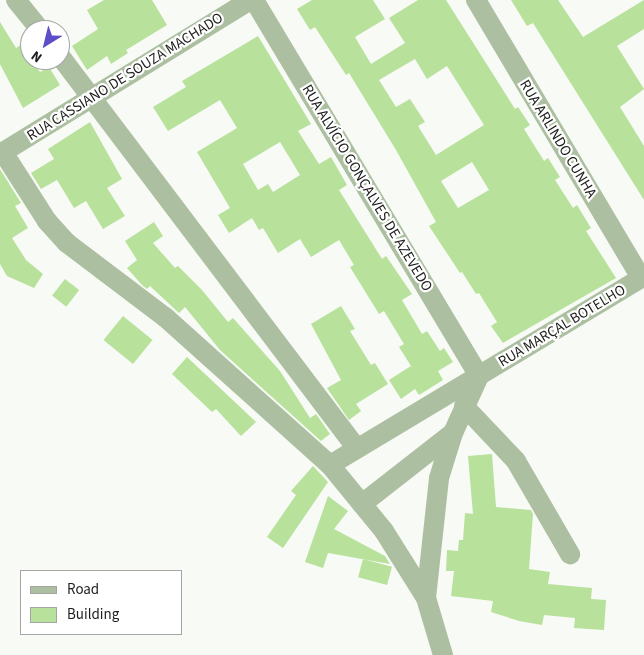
<!DOCTYPE html>
<html>
<head>
<meta charset="utf-8">
<style>
  body { margin:0 }
  #map { position:relative; width:644px; height:655px; overflow:hidden; background:#f7faf5; font-family:"Source Sans 3",sans-serif }
  div>[style] { position:absolute }
  [style*='--x'] { left:calc(var(--x)*1px); top:calc(var(--y)*1px); width:calc(var(--w)*1px); rotate:calc(var(--a)*1deg) }
  .building>* { inset:0; background:#b8e19b; transform-origin:0 0 }
  .minor>* { height:20px; margin:-10px; padding:0 10px; transform-origin:10px; border-radius:10px; background:#adbfa1 }
  span { translate:-50% -50%; white-space:nowrap; text-align:center; line-height:1.15; -webkit-text-stroke:4.5px #fff; paint-order:stroke }
  .street-label { font-size:15px; color:#1e1f1d }
  .legend { position:absolute; left:20px; top:570px; width:162px; height:65px; box-sizing:border-box; background:#fff; border:1px solid #a5a5a5; margin:0; padding:6px 9px; list-style:none; font-size:15px; color:#1e1f1d }
  .legend li { display:flex; align-items:center; gap:10px; height:25px }
  .legend b { width:25px; border:1px solid #a5a5a5 }
  .north { position:absolute; left:20px; top:20px; width:50px; height:50px; box-sizing:border-box; background:#fff; border:1px solid #a5a5a5; border-radius:50%; rotate:216deg; font-size:14px; font-weight:700; line-height:20px; text-align:center; color:#1e1f1d }
  .north::after { content:''; display:block; margin:auto; width:18px; height:22px; background:#5b4ec6; clip-path:polygon(50% 0,100% 100%,50% 72%,0 100%) }
</style>
</head>
<body>
<div id="map">
  <div class="building">
    <i style="clip-path:polygon(104px 0,152px 0,167px 25px,126px 50px,128px 53px,111px 64px,107px 56px,87px 70px,72px 46px,98px 29px,87px 10px)"></i>
    <i style="clip-path:polygon(evenodd,312px 0,373px 0,385px 19px,355px 37px,371px 64px,405px 43px,389px 18px,418px 0,446px 0,515px 109px,518px 107px,530px 125px,524px 129px,544px 161px,548px 158px,560px 177px,555px 180px,573px 208px,577px 205px,591px 228px,586px 231px,616px 278px,503px 343px,491px 326px,497px 322px,479px 293px,476px 294px,462px 272px,460px 273px,429px 226px,436px 222px,396px 150px,349px 73px,346px 75px,315px 27px,310px 30px,297px 9px,312px 0,415px 59px,427px 79px,447px 66px,484px 125px,436px 155px,418px 126px,425px 122px,410px 99px,396px 107px,379px 80px,415px 59px,312px 0,472px 162px,489px 190px,458px 208px,441px 181px,472px 162px)"></i>
    <i style="clip-path:polygon(511px 0,558px 0,583px 37px,644px 0,644px 29px,617px 46px,644px 89px,620px 107px,644px 146px,644px 200px,533px 23px,527px 26px)"></i>
    <i style="clip-path:polygon(0 22px,16px 48px,22px 44px,40px 72px,49px 67px,60px 85px,23px 108px,0 64px)"></i>
    <i style="clip-path:polygon(evenodd,258px 36px,311px 124px,298px 131px,319px 164px,331px 157px,347px 185px,339px 190px,382px 259px,386px 256px,412px 294px,402px 300px,422px 334px,427px 331px,440px 351px,444px 348px,453px 362px,438px 371px,443px 380px,419px 395px,415px 389px,401px 399px,389px 380px,411px 366px,399px 347px,404px 344px,384px 311px,379px 314px,350px 267px,354px 265px,339px 240px,311px 257px,300px 239px,278px 253px,263px 228px,259px 230px,252px 218px,229px 233px,218px 215px,230px 208px,197px 152px,237px 128px,220px 100px,168px 131px,153px 107px,186px 87px,182px 81px,258px 36px,280px 142px,300px 175px,273px 192px,268px 184px,258px 190px,243px 164px,280px 142px)"></i>
    <i style="clip-path:polygon(90px 122px,122px 179px,107px 188px,125px 216px,103px 229px,86px 201px,74px 208px,57px 180px,41px 189px,31px 173px,54px 159px,48px 149px)"></i>
    <i style="clip-path:polygon(0 169px,21px 203px,15px 206px,28px 228px,12px 238px,26px 260px,43px 274px,34px 288px,7px 276px,0 264px)"></i>
    <i style="clip-path:polygon(154px 222px,163px 236px,153px 243px,175px 268px,178px 266px,202px 290px,228px 322px,233px 318px,280px 371px,310px 418px,316px 414px,330px 434px,321px 441px,220px 350px,185px 307px,179px 313px,150px 286px,147px 289px,142px 285px,127px 268px,137px 260px,125px 241px)"></i>
    <i style="left:65px;top:279px;width:18px;height:21px;rotate:38deg"></i>
    <i style="clip-path:polygon(341px 306px,355px 329px,350px 331px,371px 365px,375px 363px,388px 384px,356px 404px,361px 411px,349px 420px,327px 388px,341px 380px,311px 324px)"></i>
    <i style="left:123px;top:316px;width:38px;height:31px;rotate:39deg"></i>
    <i style="clip-path:polygon(187px 357px,256px 422px,241px 436px,216px 409px,212px 412px,172px 374px)"></i>
    <i style="clip-path:polygon(492px 454px,496px 507px,531px 510px,533px 514px,529px 569px,550px 572px,548px 584px,592px 588px,591px 599px,606px 600px,604px 630px,574px 628px,575px 618px,544px 615px,542px 625px,519px 621px,491px 612px,493px 601px,451px 596px,454px 571px,446px 571px,447px 550px,458px 551px,459px 540px,463px 540px,465px 513px,473px 514px,468px 456px)"></i>
    <i style="clip-path:polygon(313px 466px,328px 482px,283px 548px,267px 537px,296px 495px,291px 491px)"></i>
    <i style="clip-path:polygon(328px 496px,348px 511px,334px 529px,385px 556px,390px 564px,328px 553px,323px 568px,305px 562px)"></i>
    <i style="left:363px;top:559px;width:30px;height:19px;rotate:15deg"></i>
  </div>
  <div class="minor">
    <i style="--x:16;--y:0;--w:38;--a:51"></i>
    <i style="--x:254;--y:0;--w:438;--a:59.1"></i>
    <i style="--x:476;--y:0;--w:323;--a:59.3"></i>
    <i style="--x:60;--y:56;--w:491;--a:52.9"></i>
    <i style="--x:3;--y:152;--w:82;--a:57.5"></i>
    <i style="--x:47;--y:221;--w:30;--a:48"></i>
    <i style="--x:67;--y:243;--w:123;--a:37.1"></i>
    <i style="--x:165;--y:317;--w:222;--a:41.9"></i>
    <i style="--x:330;--y:465;--w:366;--a:-31"></i>
    <i style="--x:0;--y:154;--w:294;--a:-31.6"></i>
    <i style="--x:464;--y:406;--w:76;--a:46.6"></i>
    <i style="--x:516;--y:461;--w:108;--a:59.9"></i>
    <i style="--x:330;--y:465;--w:85;--a:50.7"></i>
    <i style="--x:384;--y:531;--w:79;--a:57.9"></i>
    <i style="--x:362;--y:504;--w:115;--a:-38"></i>
    <i style="--x:443;--y:655;--w:59;--a:-106.6"></i>
    <i style="--x:426;--y:598;--w:121;--a:-83.8"></i>
    <i style="--x:439;--y:478;--w:47;--a:-72.7"></i>
    <i style="--x:453;--y:433;--w:63;--a:-65.5"></i>
  </div>
  <div class="street-label">
    <span style="left:125px;top:77px;rotate:-32deg">RUA CASSIANO DE SOUZA MACHADO</span>
    <span style="left:558px;top:139px;rotate:59deg">RUA ARLINDO CUNHA</span>
    <span style="left:367px;top:188px;rotate:59deg">RUA ALVÍCIO GONÇALVES DE AZEVEDO</span>
    <span style="left:562px;top:326px;rotate:-31deg">RUA MARÇAL BOTELHO</span>
  </div>
  <ul class="legend">
  <li><b style="height:6px;background:#adbfa1"></b>Road</li>
  <li><b style="height:14px;background:#b8e19b"></b>Building</li>
  </ul>
  <div class="north">N</div>
</div>
</body>
</html>
